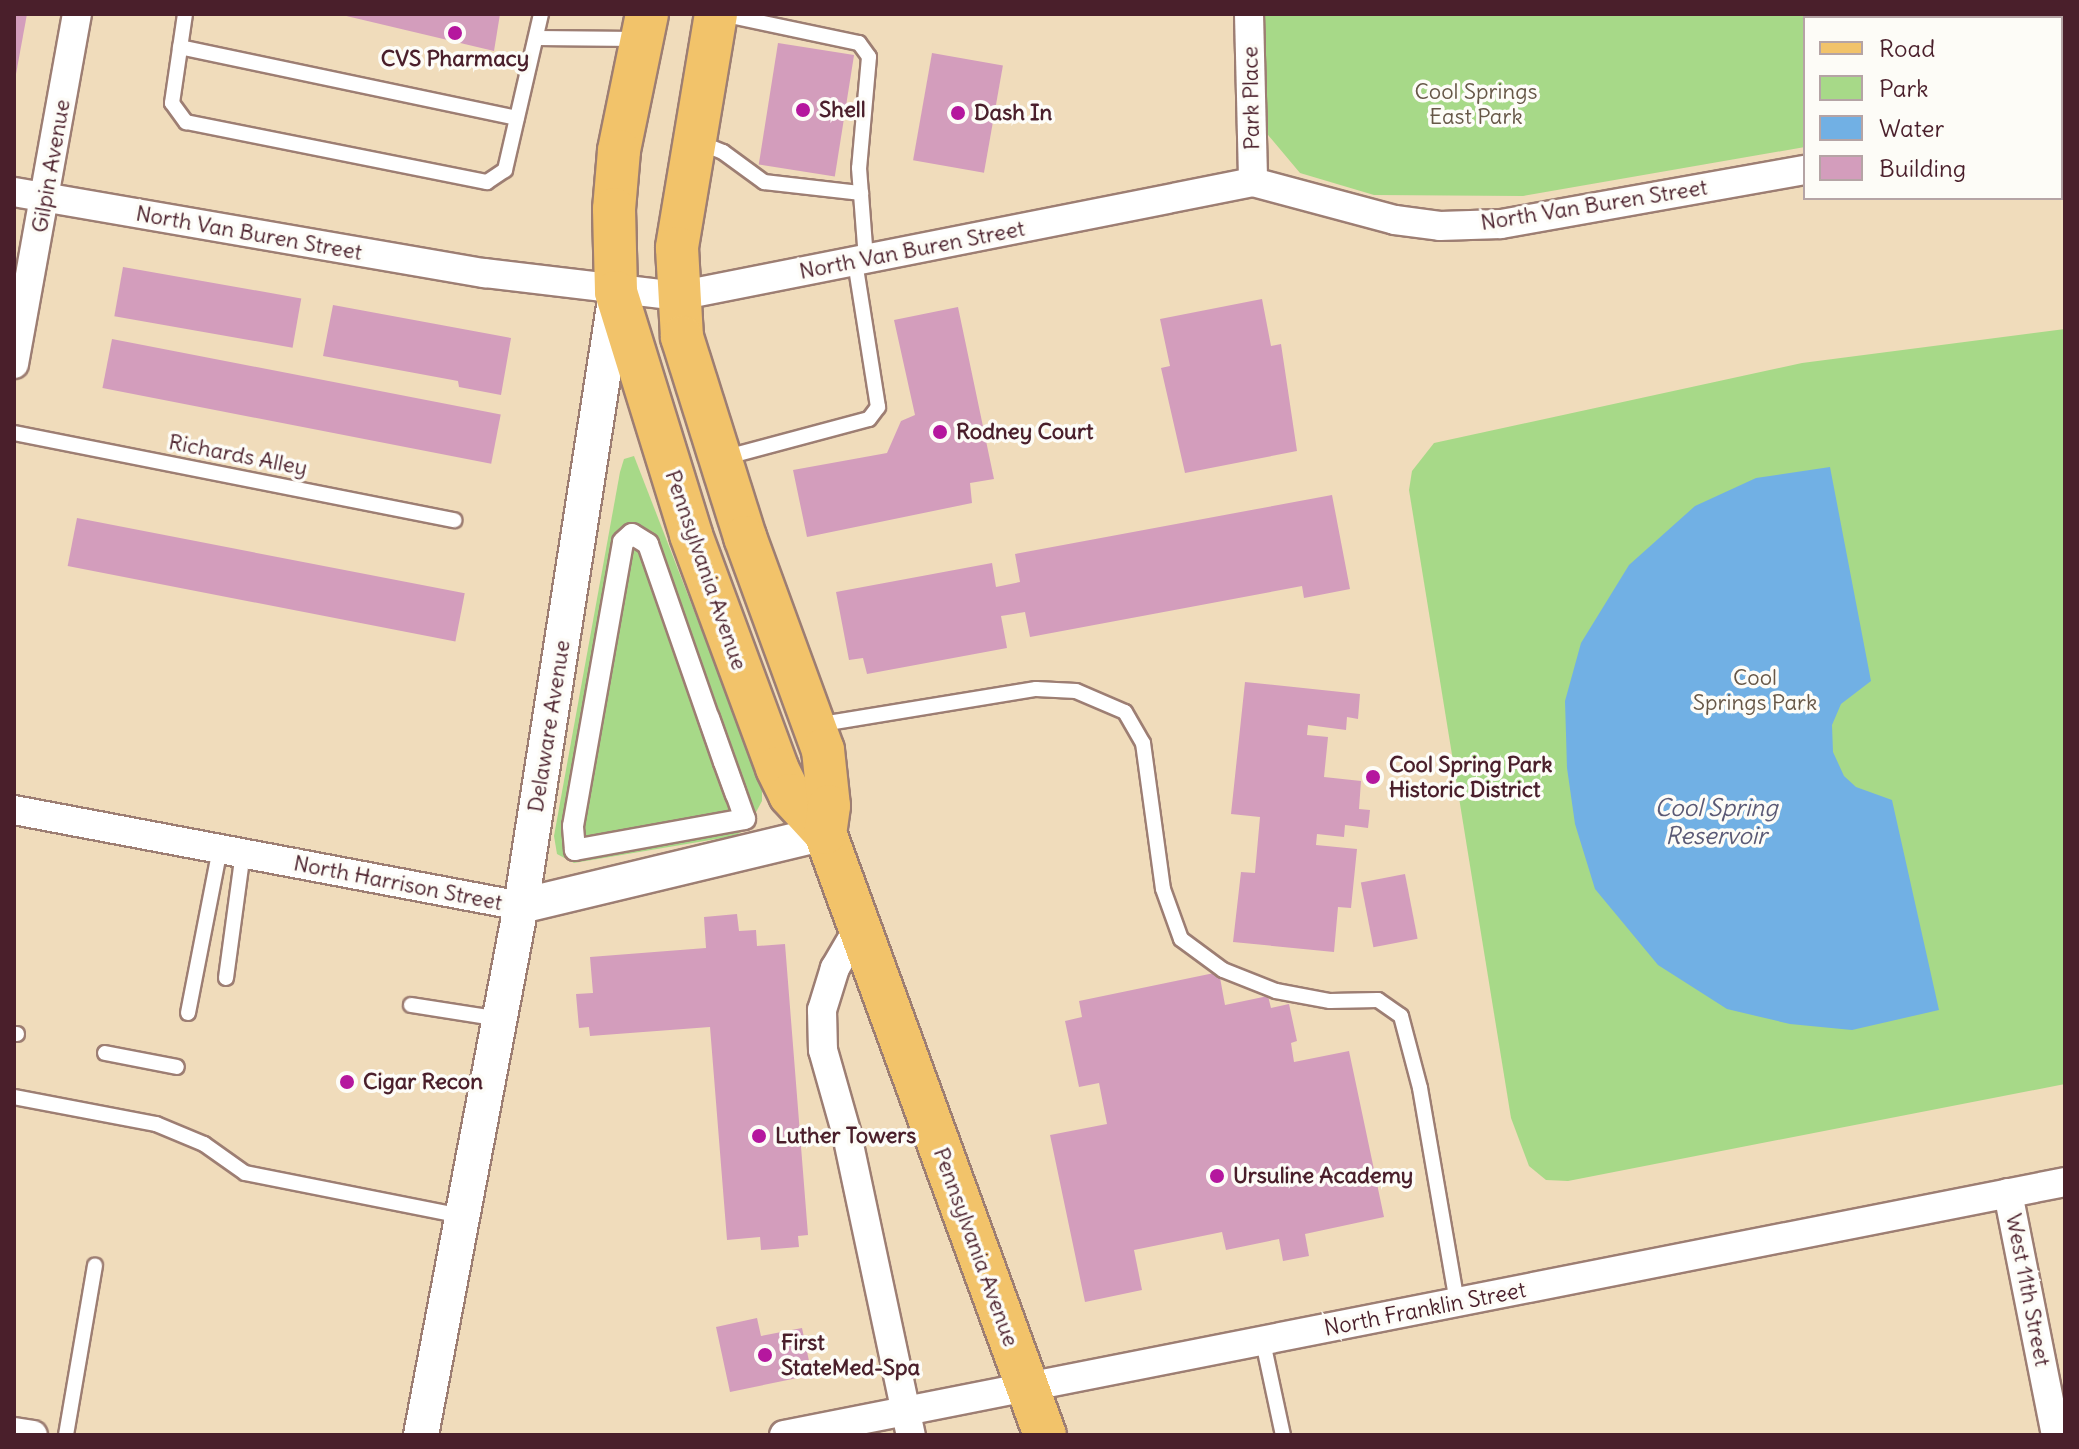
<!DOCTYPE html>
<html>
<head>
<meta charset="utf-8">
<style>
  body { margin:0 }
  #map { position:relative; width:2079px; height:1449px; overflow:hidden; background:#f0dcbb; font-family:Delius,sans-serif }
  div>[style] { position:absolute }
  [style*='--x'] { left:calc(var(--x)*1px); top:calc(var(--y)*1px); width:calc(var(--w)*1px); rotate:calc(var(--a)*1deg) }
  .green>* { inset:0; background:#a7d988 }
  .water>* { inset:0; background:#71b0e4 }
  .building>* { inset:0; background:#d39dbc; transform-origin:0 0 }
  .roads { filter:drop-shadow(2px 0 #9d7e73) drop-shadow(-2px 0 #9d7e73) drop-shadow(0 2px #9d7e73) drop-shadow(0 -2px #9d7e73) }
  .service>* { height:14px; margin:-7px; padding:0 7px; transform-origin:7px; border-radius:7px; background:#fff }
  .pedestrian>* { height:20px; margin:-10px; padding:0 10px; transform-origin:10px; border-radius:10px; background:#fff }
  .minor>* { height:28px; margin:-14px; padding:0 14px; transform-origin:14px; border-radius:14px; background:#fff }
  .tertiary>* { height:34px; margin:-17px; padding:0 17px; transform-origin:17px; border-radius:17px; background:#fff }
  .primary>* { height:42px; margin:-21px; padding:0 21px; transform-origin:21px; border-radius:21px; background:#f2c36a }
  .dots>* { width:22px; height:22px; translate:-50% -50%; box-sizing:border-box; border:4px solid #fdfcf7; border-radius:50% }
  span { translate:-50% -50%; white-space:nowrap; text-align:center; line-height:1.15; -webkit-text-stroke:7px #fdfcf7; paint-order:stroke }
  .poi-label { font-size:22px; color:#4a1f2b; font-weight:700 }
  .left { translate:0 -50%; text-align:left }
  .park-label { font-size:22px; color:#665747 }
  .street-label { font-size:22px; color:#4a1f2b }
  .water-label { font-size:24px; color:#5a5975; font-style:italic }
  .frame { position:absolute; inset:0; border:16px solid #4a1f2b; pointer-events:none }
  .legend { position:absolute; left:1803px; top:16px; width:260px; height:184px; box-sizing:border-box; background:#fdfcf7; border:2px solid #b5a4a5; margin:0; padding:10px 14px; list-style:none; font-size:24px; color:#4a1f2b }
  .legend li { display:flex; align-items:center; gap:16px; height:40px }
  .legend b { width:40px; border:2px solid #b5a4a5 }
</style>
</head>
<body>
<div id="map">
  <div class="green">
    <i style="clip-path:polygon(1260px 14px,2065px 14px,2065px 89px,2061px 90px,2061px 18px,1805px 18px,1805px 147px,1523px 196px,1374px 195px,1300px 173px,1263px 129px)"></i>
    <i style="clip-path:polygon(2065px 329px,2065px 1084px,1568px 1181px,1546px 1180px,1529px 1166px,1511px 1118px,1409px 490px,1412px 471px,1434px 443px,1802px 363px)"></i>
    <i style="clip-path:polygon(634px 456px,762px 786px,762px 801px,747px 829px,734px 836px,574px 863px,557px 854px,554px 836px,620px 472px,624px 459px)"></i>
  </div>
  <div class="water">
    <i style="clip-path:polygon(1830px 467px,1871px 681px,1841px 704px,1832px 725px,1833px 752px,1844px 776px,1856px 787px,1892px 800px,1939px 1010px,1852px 1030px,1790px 1024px,1727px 1009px,1658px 965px,1595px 889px,1575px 824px,1567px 768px,1565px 701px,1581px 643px,1629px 565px,1695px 506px,1756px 478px)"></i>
  </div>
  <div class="building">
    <i style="clip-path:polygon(14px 14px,27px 14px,16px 74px,14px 74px)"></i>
    <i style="clip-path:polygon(338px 14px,500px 14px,494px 51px)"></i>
    <i style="left:778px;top:43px;width:77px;height:123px;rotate:9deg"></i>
    <i style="left:932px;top:53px;width:72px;height:109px;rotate:10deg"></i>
    <i style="left:123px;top:267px;width:181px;height:50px;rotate:10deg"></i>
    <i style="clip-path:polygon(1262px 299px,1271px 346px,1281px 344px,1297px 451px,1185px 473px,1161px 368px,1170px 366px,1160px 319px)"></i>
    <i style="clip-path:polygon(333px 305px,511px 338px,501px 395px,459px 387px,458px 381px,323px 356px)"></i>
    <i style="clip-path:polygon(958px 307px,994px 479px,970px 483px,972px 503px,807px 537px,793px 470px,887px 453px,901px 421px,915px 415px,894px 320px)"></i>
    <i style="left:112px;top:339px;width:396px;height:50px;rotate:11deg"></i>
    <i style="clip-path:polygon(1332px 495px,1350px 589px,1304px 598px,1302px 586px,1030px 637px,1025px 612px,1001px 616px,1007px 648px,867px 674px,863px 658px,849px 660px,836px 592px,992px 563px,996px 587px,1020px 582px,1015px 554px)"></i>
    <i style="left:77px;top:518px;width:395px;height:49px;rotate:11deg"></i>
    <i style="clip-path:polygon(1245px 682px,1360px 694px,1358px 719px,1347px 717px,1346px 730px,1308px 725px,1307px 735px,1328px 737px,1324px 777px,1361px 781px,1359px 809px,1370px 810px,1368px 828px,1345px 825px,1344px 837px,1317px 834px,1316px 845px,1357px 849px,1351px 908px,1338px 907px,1334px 952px,1233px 942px,1241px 872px,1255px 873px,1260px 817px,1231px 814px)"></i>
    <i style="left:1405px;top:874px;width:66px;height:45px;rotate:79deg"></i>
    <i style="clip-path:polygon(737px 914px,739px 931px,756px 930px,757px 946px,785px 944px,808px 1235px,798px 1236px,799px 1247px,761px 1250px,760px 1237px,727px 1240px,710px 1027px,590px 1036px,589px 1027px,579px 1028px,576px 994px,593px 993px,590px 957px,706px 948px,704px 917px)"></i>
    <i style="clip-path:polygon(1219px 972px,1225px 1005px,1268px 996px,1271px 1008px,1289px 1004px,1297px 1041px,1291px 1043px,1294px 1062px,1349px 1051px,1384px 1217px,1305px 1234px,1309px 1256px,1283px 1261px,1279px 1239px,1226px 1250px,1222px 1232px,1134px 1250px,1142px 1290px,1085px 1302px,1050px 1135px,1107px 1124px,1099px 1083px,1079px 1087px,1065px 1021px,1082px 1017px,1079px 1001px)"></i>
    <i style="clip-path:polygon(757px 1318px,761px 1336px,802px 1328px,812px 1375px,730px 1392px,716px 1327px)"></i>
  </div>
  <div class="roads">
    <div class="service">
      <i style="--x:185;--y:14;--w:90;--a:98.3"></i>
      <i style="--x:172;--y:103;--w:24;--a:54"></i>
      <i style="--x:186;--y:122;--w:307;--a:11.3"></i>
      <i style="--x:487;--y:182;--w:22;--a:-34"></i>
      <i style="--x:505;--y:170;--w:160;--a:-77"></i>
      <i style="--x:721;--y:14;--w:141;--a:11.9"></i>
      <i style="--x:859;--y:43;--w:17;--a:54"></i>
      <i style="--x:869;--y:57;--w:111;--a:95.1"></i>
      <i style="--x:859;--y:168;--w:92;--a:85.6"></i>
      <i style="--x:537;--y:38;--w:99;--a:0.6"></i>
      <i style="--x:180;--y:47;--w:344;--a:11.9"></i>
      <i style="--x:698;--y:142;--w:27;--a:22"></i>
      <i style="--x:723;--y:152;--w:51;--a:36.2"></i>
      <i style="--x:764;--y:182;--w:98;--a:6.5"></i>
      <i style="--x:14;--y:433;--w:449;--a:11.2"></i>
      <i style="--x:723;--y:458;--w:151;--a:-15"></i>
      <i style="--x:869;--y:419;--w:15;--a:-53"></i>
      <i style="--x:878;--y:407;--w:147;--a:-99"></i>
      <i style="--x:816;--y:725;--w:223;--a:-9.3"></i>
      <i style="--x:1036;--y:689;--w:40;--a:2.9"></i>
      <i style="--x:1076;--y:691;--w:53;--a:23.2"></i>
      <i style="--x:1125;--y:712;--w:36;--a:60"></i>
      <i style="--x:1143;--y:743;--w:147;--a:82.2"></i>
      <i style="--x:1163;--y:889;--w:53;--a:70.2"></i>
      <i style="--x:1181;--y:939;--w:52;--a:36.4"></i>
      <i style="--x:1223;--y:970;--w:57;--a:21.6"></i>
      <i style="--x:1276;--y:991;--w:55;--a:10.5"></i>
      <i style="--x:1330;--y:1001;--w:48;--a:-1.2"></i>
      <i style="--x:1378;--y:1000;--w:28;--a:35"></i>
      <i style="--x:1401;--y:1016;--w:74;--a:75.2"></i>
      <i style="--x:1420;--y:1088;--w:218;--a:80.2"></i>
      <i style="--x:226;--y:978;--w:126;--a:-82.3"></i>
      <i style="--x:411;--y:1005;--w:90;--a:8.9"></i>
      <i style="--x:188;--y:1013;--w:167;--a:-79"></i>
      <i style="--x:14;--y:1034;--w:3;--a:0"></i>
      <i style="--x:105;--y:1053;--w:73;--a:11"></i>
      <i style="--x:14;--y:1097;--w:145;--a:10.8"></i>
      <i style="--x:156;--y:1124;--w:52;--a:22.6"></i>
      <i style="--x:204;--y:1144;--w:50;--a:35.3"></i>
      <i style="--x:245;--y:1173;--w:221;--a:11.2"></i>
      <i style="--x:1263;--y:1342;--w:95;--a:77.9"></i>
      <i style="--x:66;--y:1435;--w:172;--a:-80.3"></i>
    </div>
    <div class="pedestrian">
      <i style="--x:709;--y:718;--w:107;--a:70.4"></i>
      <i style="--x:745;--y:819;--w:173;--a:169.7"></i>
      <i style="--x:575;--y:850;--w:24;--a:-95"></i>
      <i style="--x:573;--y:826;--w:288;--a:-80"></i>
      <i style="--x:623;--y:542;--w:12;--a:-42"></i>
      <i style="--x:632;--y:534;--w:19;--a:32"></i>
      <i style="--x:648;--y:544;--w:231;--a:70.8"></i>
      <i style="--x:724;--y:762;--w:35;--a:70"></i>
    </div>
    <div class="minor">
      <i style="--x:1249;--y:14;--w:168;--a:88.6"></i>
      <i style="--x:2061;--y:115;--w:4;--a:-14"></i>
      <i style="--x:14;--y:192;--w:478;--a:9.8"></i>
      <i style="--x:485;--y:273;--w:194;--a:6.8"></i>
      <i style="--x:678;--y:296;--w:586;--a:-11.21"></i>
      <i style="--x:1253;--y:182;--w:147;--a:15"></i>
      <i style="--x:1395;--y:220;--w:45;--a:7.6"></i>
      <i style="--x:1440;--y:226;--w:61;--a:-1.9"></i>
      <i style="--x:1501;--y:224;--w:309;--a:-10.1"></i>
      <i style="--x:14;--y:364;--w:356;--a:-79.8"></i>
      <i style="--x:14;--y:810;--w:516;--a:10.72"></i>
      <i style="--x:859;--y:927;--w:48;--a:120.3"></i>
      <i style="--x:835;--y:968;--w:44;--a:107.2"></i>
      <i style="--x:822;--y:1010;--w:40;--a:88.6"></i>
      <i style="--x:823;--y:1050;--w:88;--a:74.2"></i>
      <i style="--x:847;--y:1135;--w:307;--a:78"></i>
      <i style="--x:2008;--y:1193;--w:247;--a:78.8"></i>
      <i style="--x:14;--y:1432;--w:19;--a:9"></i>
      <i style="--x:784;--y:1435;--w:1306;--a:-11.17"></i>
    </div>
    <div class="tertiary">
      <i style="--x:521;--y:906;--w:313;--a:-13.5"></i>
      <i style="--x:421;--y:1435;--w:538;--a:-79.3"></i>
      <i style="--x:521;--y:906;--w:620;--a:-81.19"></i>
    </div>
    <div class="primary">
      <i style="--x:647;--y:14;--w:140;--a:101.6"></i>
      <i style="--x:619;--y:151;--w:58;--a:94.9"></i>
      <i style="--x:614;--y:209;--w:83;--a:88.6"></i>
      <i style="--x:616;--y:292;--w:254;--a:72.8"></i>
      <i style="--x:691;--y:535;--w:248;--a:69.7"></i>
      <i style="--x:777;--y:768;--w:30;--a:64"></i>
      <i style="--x:790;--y:795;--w:52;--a:47.4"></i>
      <i style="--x:825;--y:833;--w:641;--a:69.93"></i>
      <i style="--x:716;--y:14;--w:237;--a:99.5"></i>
      <i style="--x:677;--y:248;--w:89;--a:86.8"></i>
      <i style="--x:682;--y:337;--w:210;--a:72.5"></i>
      <i style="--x:745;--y:537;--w:227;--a:69.9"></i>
      <i style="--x:823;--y:750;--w:56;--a:83.9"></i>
      <i style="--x:829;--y:806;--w:27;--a:98"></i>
    </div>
  </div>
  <div class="dots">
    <i style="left:455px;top:33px;background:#b5179e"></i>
    <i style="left:803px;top:110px;background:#b5179e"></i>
    <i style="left:958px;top:113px;background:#b5179e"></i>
    <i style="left:940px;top:432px;background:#b5179e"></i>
    <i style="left:1373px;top:777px;background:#b5179e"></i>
    <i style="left:347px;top:1082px;background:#b5179e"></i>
    <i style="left:759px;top:1136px;background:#b5179e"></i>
    <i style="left:1217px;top:1176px;background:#b5179e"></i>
    <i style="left:765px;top:1355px;background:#b5179e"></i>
  </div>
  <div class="poi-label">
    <span style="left:455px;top:59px">CVS Pharmacy</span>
    <span class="left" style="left:819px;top:110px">Shell</span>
    <span class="left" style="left:974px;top:113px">Dash In</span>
    <span class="left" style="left:956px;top:432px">Rodney Court</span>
    <span class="left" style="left:1389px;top:777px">Cool Spring Park<br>Historic District</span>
    <span class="left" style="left:363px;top:1082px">Cigar Recon</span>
    <span class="left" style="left:775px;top:1136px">Luther Towers</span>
    <span class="left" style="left:1233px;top:1176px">Ursuline Academy</span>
    <span class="left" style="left:781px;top:1355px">First<br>StateMed-Spa</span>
  </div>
  <div class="park-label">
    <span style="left:1476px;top:104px">Cool Springs<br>East Park</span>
    <span style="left:1755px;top:690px">Cool<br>Springs Park</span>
  </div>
  <div class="street-label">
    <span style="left:1251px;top:98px;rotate:-91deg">Park Place</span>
    <span style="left:51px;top:166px;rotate:-80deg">Gilpin Avenue</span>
    <span style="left:1594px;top:205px;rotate:-9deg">North Van Buren Street</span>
    <span style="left:249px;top:233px;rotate:10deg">North Van Buren Street</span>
    <span style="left:912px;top:250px;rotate:-11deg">North Van Buren Street</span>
    <span style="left:238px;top:455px;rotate:11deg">Richards Alley</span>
    <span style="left:706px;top:570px;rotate:71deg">Pennsylvania Avenue</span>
    <span style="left:549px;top:726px;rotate:-81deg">Delaware Avenue</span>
    <span style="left:398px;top:883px;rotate:11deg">North Harrison Street</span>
    <span style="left:976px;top:1247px;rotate:70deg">Pennsylvania Avenue</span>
    <span style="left:2028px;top:1290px;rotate:79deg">West 11th Street</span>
    <span style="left:1425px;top:1309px;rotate:-11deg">North Franklin Street</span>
  </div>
  <div class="water-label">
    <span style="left:1716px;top:822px">Cool Spring<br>Reservoir</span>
  </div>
  <div class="frame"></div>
  <ul class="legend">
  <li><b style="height:10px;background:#f2c36a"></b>Road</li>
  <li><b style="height:22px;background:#a7d988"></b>Park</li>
  <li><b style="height:22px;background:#71b0e4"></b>Water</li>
  <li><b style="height:22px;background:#d39dbc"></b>Building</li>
  </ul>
</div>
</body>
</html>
